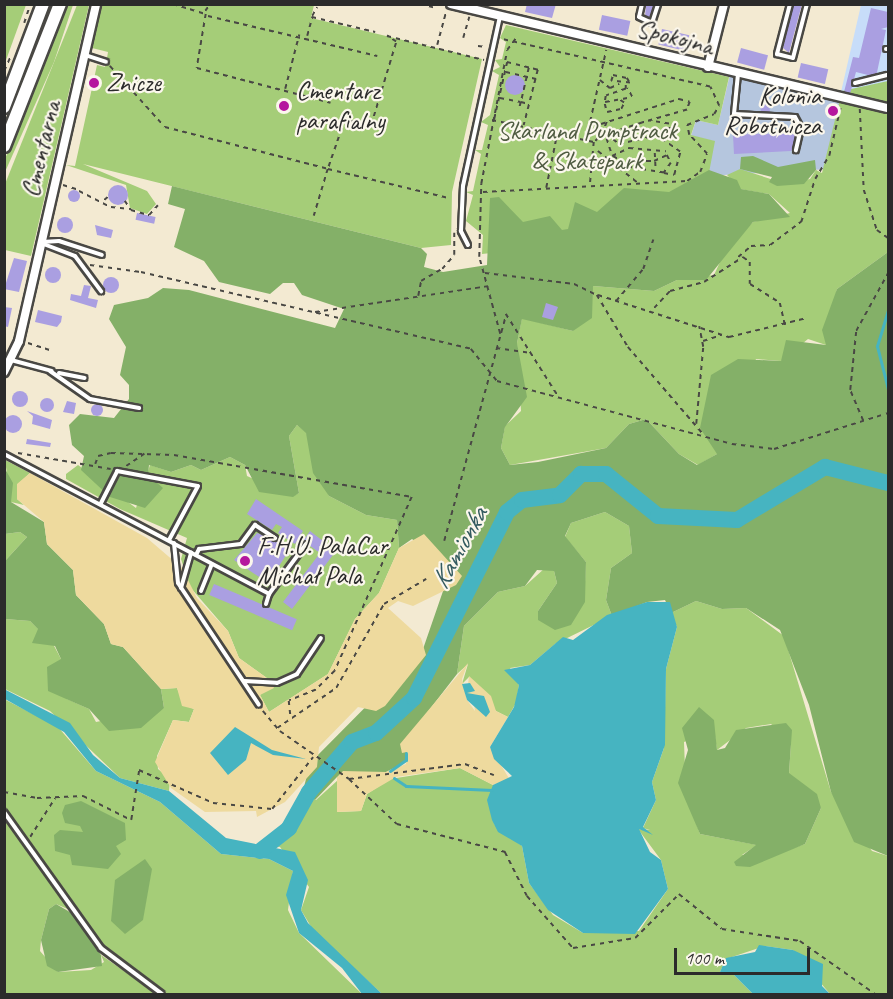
<!DOCTYPE html>
<html>
<head>
<meta charset="utf-8">
<style>
  body { margin:0 }
  #map { position:relative; width:893px; height:999px; overflow:hidden; background:#f3ead2; font-family:Caveat,sans-serif }
  div>[style] { position:absolute }
  [style*='--x'] { left:calc(var(--x)*1px); top:calc(var(--y)*1px); width:calc(var(--w)*1px); rotate:calc(var(--a)*1deg) }
  .built>* { inset:0; background:#c7ddf9 }
  .industrial>* { inset:0; background:#b5c6de }
  .green>* { inset:0; background:#a5cd78 }
  .forest>* { inset:0; background:#84b068 }
  .sand>* { inset:0; background:#eeda9e }
  .water>* { inset:0; background:#46b4c1 }
  .stream>* { height:3px; margin:-1.5px; padding:0 1.5px; transform-origin:1.5px; border-radius:1.5px; background:#46b4c1 }
  .river>* { height:16px; margin:-8px; padding:0 8px; transform-origin:8px; border-radius:8px; background:#46b4c1 }
  .building>* { inset:0; background:#aa9fe1; transform-origin:0 0 }
  .round { border-radius:50% }
  .path>* { height:1.5px; margin-top:-0.75px; transform-origin:0; background:repeating-linear-gradient(90deg,#494844 0 4.5px,transparent 0 9px) }
  .roads { filter:drop-shadow(2px 0 #494844) drop-shadow(-2px 0 #494844) drop-shadow(0 2px #494844) drop-shadow(0 -2px #494844) }
  .service>* { height:4px; margin:-2px; padding:0 2px; transform-origin:2px; border-radius:2px; background:#fff }
  .minor>* { height:8px; margin:-4px; padding:0 4px; transform-origin:4px; border-radius:4px; background:#fff }
  .primary>* { height:12px; margin:-6px; padding:0 6px; transform-origin:6px; border-radius:6px; background:#fff }
  .dots>* { width:16px; height:16px; translate:-50% -50%; box-sizing:border-box; border:3px solid #fbf7ec; border-radius:50% }
  span { translate:-50% -50%; white-space:nowrap; text-align:center; line-height:1.15; -webkit-text-stroke:4.5px #fbf7ec; paint-order:stroke }
  .street-label { font-size:26px; color:#2b2b2b }
  .poi-label { font-size:26px; color:#2b2b2b }
  .left { translate:0 -50%; text-align:left }
  .right { translate:-100% -50%; text-align:right }
  .park-label { font-size:26px; color:#505c42 }
  .water-label { font-size:27px; color:#345b60; font-style:italic }
  .frame { position:absolute; inset:0; border:6px solid #2b2b2b; pointer-events:none }
  .scale { position:absolute; left:674px; top:948px; width:136px; height:27px; box-sizing:border-box; border:3px solid #2b2b2b; border-top:0; padding-left:8px; font-size:18px; line-height:21px; white-space:nowrap; color:#2b2b2b; -webkit-text-stroke:4px #fbf7ec; paint-order:stroke }
</style>
</head>
<body>
<div id="map">
  <div class="built">
    <i style="clip-path:polygon(861px 5px,888px 5px,888px 102px,841px 92px)"></i>
  </div>
  <div class="industrial">
    <i style="clip-path:polygon(730px 74px,846px 102px,830px 169px,706px 176px,691px 136px,696px 120px,718px 125px)"></i>
  </div>
  <div class="green">
    <i style="clip-path:polygon(5px 5px,26px 5px,5px 63px)"></i>
    <i style="clip-path:polygon(67px 5px,73px 5px,54px 62px,5px 172px,5px 159px)"></i>
    <i style="clip-path:polygon(77px 5px,89px 5px,31px 256px,5px 250px,5px 184px)"></i>
    <i style="clip-path:polygon(102px 5px,314px 5px,311px 18px,482px 59px,452px 192px,451px 245px,421px 248px,83px 164px,147px 191px,156px 204px,147px 214px,130px 208px,126px 185px,66px 165px,75px 166px,97px 65px,105px 67px,107px 58px,108px 52px,92px 48px)"></i>
    <i style="clip-path:polygon(506px 25px,729px 77px,718px 125px,696px 120px,691px 135px,715px 141px,698px 231px,482px 254px,483px 235px,466px 221px,473px 195px,466px 192px,473px 191px,481px 154px,475px 150px,482px 150px,488px 125px,481px 122px,490px 115px,499px 75px,492px 71px,500px 67px,495px 60px,502px 59px,506px 42px,500px 38px)"></i>
    <i style="clip-path:polygon(888px 81px,888px 252px,837px 289px,826px 345px,808px 339px,781px 361px,756px 359px,717px 454px,698px 465px,679px 454px,646px 419px,629px 424px,606px 448px,510px 465px,501px 448px,505px 426px,521px 411px,517px 343px,522px 318px,573px 331px,593px 286px,654px 291px,677px 280px,714px 275px,725px 251px,753px 222px,790px 213px,769px 194px,740px 189px,727px 175px,740px 169px,786px 184px,810px 179px,816px 170px,822px 173px,842px 91px)"></i>
    <i style="clip-path:polygon(297px 425px,306px 432px,329px 496px,366px 515px,397px 520px,399px 548px,379px 593px,355px 619px,328px 674px,269px 712px,260px 695px,271px 681px,239px 658px,228px 631px,190px 587px,181px 559px,187px 538px,120px 509px,66px 479px,66px 474px,78px 465px,136px 508px,150px 465px,171px 472px,191px 465px,201px 470px,230px 457px,245px 465px,247px 476px,293px 496px,299px 493px,289px 436px)"></i>
    <i style="clip-path:polygon(5px 460px,30px 473px,18px 484px,17px 499px,24px 505px,11px 502px)"></i>
    <i style="clip-path:polygon(605px 512px,629px 526px,632px 553px,611px 568px,606px 600px,612px 616px,555px 644px,530px 665px,510px 668px,519px 685px,516px 703px,508px 717px,496px 711px,469px 677px,462px 684px,468px 664px,457px 674px,464px 626px,498px 592px,525px 586px,545px 568px,554px 571px,557px 583px,538px 611px,584px 602px,586px 562px,565px 537px,571px 523px)"></i>
    <i style="clip-path:polygon(20px 532px,27px 537px,5px 561px,5px 534px)"></i>
    <i style="clip-path:polygon(evenodd,696px 601px,722px 609px,746px 608px,784px 636px,831px 792px,872px 851px,888px 856px,888px 994px,830px 994px,793px 950px,765px 946px,726px 959px,720px 972px,732px 973px,753px 994px,382px 994px,313px 930px,301px 910px,309px 887px,280px 847px,273px 846px,308px 800px,316px 800px,338px 780px,337px 812px,361px 811px,367px 794px,390px 779px,460px 768px,493px 785px,494px 824px,522px 846px,529px 883px,553px 915px,583px 933px,639px 931px,668px 889px,661px 860px,638px 829px,650px 830px,643px 828px,656px 800px,652px 782px,664px 748px,666px 669px,677px 627px,671px 613px,696px 601px,771px 724px,791px 743px,789px 774px,821px 808px,805px 844px,773px 855px,742px 855px,757px 845px,700px 834px,686px 795px,684px 742px,714px 730px,717px 750px,746px 728px,771px 724px)"></i>
    <i style="clip-path:polygon(5px 619px,30px 621px,52px 642px,61px 659px,67px 699px,89px 709px,96px 722px,164px 708px,161px 689px,177px 688px,184px 705px,194px 709px,189px 722px,173px 720px,157px 756px,158px 769px,170px 779px,169px 791px,120px 778px,50px 711px,5px 689px)"></i>
    <i style="clip-path:polygon(4px 699px,58px 727px,96px 771px,160px 802px,221px 854px,269px 859px,293px 871px,288px 910px,299px 933px,362px 994px,164px 994px,106px 951px,5px 808px)"></i>
    <i style="clip-path:polygon(4px 817px,70px 910px,56px 904px,49px 909px,41px 940px,40px 951px,58px 972px,91px 970px,104px 962px,101px 955px,157px 994px,5px 994px)"></i>
  </div>
  <div class="forest">
    <i style="clip-path:polygon(753px 156px,778px 167px,815px 160px,816px 170px,804px 184px,777px 186px,769px 182px,772px 177px,740px 169px,741px 157px)"></i>
    <i style="clip-path:polygon(709px 170px,737px 180px,741px 189px,769px 194px,790px 217px,753px 222px,706px 280px,677px 280px,654px 291px,593px 286px,592px 318px,573px 331px,522px 319px,517px 343px,527px 397px,505px 427px,501px 448px,510px 465px,538px 462px,606px 448px,629px 424px,646px 419px,679px 454px,697px 465px,717px 454px,700px 428px,711px 375px,738px 359px,781px 361px,786px 340px,826px 345px,822px 330px,837px 289px,888px 252px,888px 856px,854px 842px,831px 792px,809px 705px,780px 630px,746px 608px,722px 609px,696px 601px,671px 613px,665px 600px,647px 602px,612px 616px,606px 600px,611px 568px,632px 553px,629px 526px,605px 512px,571px 523px,565px 536px,586px 562px,585px 602px,571px 625px,555px 630px,538px 620px,538px 611px,557px 583px,554px 571px,537px 570px,525px 586px,498px 592px,464px 626px,457px 674px,406px 740px,408px 761px,386px 772px,337px 777px,315px 800px,302px 795px,310px 763px,423px 649px,451px 568px,412px 539px,399px 548px,397px 520px,366px 515px,329px 496px,313px 473px,306px 433px,297px 425px,289px 436px,299px 493px,293px 497px,259px 492px,245px 465px,230px 457px,201px 470px,191px 465px,171px 472px,149px 465px,148px 475px,163px 488px,145px 508px,110px 497px,81px 470px,84px 456px,72px 445px,69px 425px,80px 414px,114px 418px,129px 399px,129px 385px,120px 375px,126px 347px,109px 319px,114px 305px,148px 298px,163px 288px,189px 290px,335px 328px,344px 309px,302px 295px,294px 283px,283px 283px,270px 294px,219px 282px,204px 261px,174px 247px,185px 209px,168px 204px,172px 186px,421px 248px,427px 254px,424px 267px,443px 272px,487px 265px,490px 198px,499px 197px,523px 222px,550px 216px,562px 230px,568px 229px,575px 202px,597px 212px,624px 188px,669px 192px)"></i>
    <i style="clip-path:polygon(4px 467px,13px 483px,11px 502px,44px 522px,47px 544px,73px 570px,76px 595px,104px 624px,111px 644px,123px 647px,161px 689px,164px 708px,141px 728px,109px 731px,89px 709px,48px 691px,47px 667px,61px 659px,55px 646px,32px 643px,38px 629px,30px 621px,5px 619px,5px 561px,27px 537px,20px 532px,5px 534px)"></i>
    <i style="clip-path:polygon(699px 707px,714px 720px,717px 750px,725px 748px,736px 730px,786px 723px,792px 730px,789px 773px,817px 794px,821px 808px,805px 844px,750px 867px,736px 866px,734px 862px,756px 845px,700px 834px,678px 783px,688px 750px,682px 728px)"></i>
    <i style="clip-path:polygon(81px 801px,125px 823px,126px 840px,116px 846px,121px 854px,108px 869px,72px 865px,70px 855px,55px 851px,54px 835px,60px 830px,83px 832px,80px 826px,65px 823px,62px 813px,65px 805px)"></i>
    <i style="clip-path:polygon(145px 859px,152px 869px,143px 920px,125px 934px,111px 921px,115px 880px)"></i>
    <i style="clip-path:polygon(56px 904px,75px 915px,101px 955px,102px 966px,58px 972px,47px 966px,41px 940px,49px 909px)"></i>
  </div>
  <div class="sand">
    <i style="clip-path:polygon(30px 473px,147px 538px,182px 568px,197px 598px,228px 631px,239px 658px,271px 681px,274px 688px,260px 695px,269px 712px,328px 674px,355px 619px,379px 593px,399px 548px,424px 534px,462px 576px,456px 585px,413px 606px,398px 601px,388px 608px,421px 638px,426px 655px,385px 706px,376px 711px,358px 707px,319px 747px,317px 767px,285px 802px,257px 817px,256px 811px,205px 812px,171px 788px,155px 762px,173px 720px,189px 722px,194px 709px,182px 706px,177px 688px,161px 689px,123px 647px,111px 644px,104px 624px,76px 595px,73px 570px,47px 544px,44px 522px,17px 499px,17px 484px)"></i>
    <i style="clip-path:polygon(468px 663px,462px 679px,467px 700px,475px 711px,473px 697px,467px 693px,469px 676px,491px 696px,496px 711px,508px 717px,490px 747px,510px 780px,493px 785px,460px 768px,396px 777px,367px 794px,361px 811px,337px 812px,337px 777px,343px 771px,386px 772px,406px 764px,407px 752px,402px 753px,400px 744px)"></i>
  </div>
  <div class="water">
    <i style="clip-path:polygon(647px 602px,670px 602px,677px 627px,666px 669px,665px 745px,652px 782px,656px 800px,643px 827px,653px 835px,639px 829px,650px 852px,661px 860px,668px 889px,635px 934px,583px 933px,548px 910px,529px 883px,522px 846px,498px 832px,492px 820px,487px 800px,493px 785px,512px 776px,494px 759px,490px 747px,514px 707px,519px 685px,504px 670px,530px 665px,563px 637px,573px 640px,607px 615px)"></i>
    <i style="clip-path:polygon(470px 683px,475px 691px,467px 693px,484px 696px,490px 712px,486px 717px,467px 700px,462px 684px)"></i>
    <i style="clip-path:polygon(4px 689px,70px 723px,93px 755px,120px 778px,169px 791px,226px 838px,295px 852px,308px 880px,301px 910px,308px 923px,382px 994px,362px 994px,342px 968px,299px 933px,286px 895px,293px 871px,269px 859px,221px 854px,160px 802px,96px 771px,64px 732px,5px 699px)"></i>
    <i style="clip-path:polygon(235px 727px,272px 750px,306px 759px,273px 755px,251px 743px,246px 760px,228px 775px,210px 753px)"></i>
    <i style="clip-path:polygon(759px 945px,793px 950px,823px 964px,822px 986px,830px 994px,753px 994px,732px 973px,720px 972px,726px 958px,755px 952px)"></i>
  </div>
  <div class="stream">
    <i style="--x:888;--y:310;--w:38;--a:107"></i>
    <i style="--x:877;--y:346;--w:44;--a:75.7"></i>
    <i style="--x:390;--y:771;--w:19;--a:-35"></i>
    <i style="--x:406;--y:760;--w:7;--a:-90"></i>
    <i style="--x:394;--y:778;--w:14;--a:34"></i>
    <i style="--x:406;--y:786;--w:86;--a:2.7"></i>
  </div>
  <div class="river">
    <i style="--x:260;--y:851;--w:37;--a:-38"></i>
    <i style="--x:289;--y:828;--w:41;--a:-60.9"></i>
    <i style="--x:309;--y:792;--w:66;--a:-49.3"></i>
    <i style="--x:352;--y:742;--w:26;--a:-21"></i>
    <i style="--x:376;--y:733;--w:52;--a:-42.6"></i>
    <i style="--x:414;--y:698;--w:208;--a:-63.4"></i>
    <i style="--x:507;--y:512;--w:19;--a:-39"></i>
    <i style="--x:522;--y:500;--w:38;--a:-7"></i>
    <i style="--x:560;--y:495;--w:30;--a:-45"></i>
    <i style="--x:581;--y:474;--w:25;--a:0"></i>
    <i style="--x:606;--y:474;--w:67;--a:38.9"></i>
    <i style="--x:658;--y:516;--w:79;--a:2.9"></i>
    <i style="--x:737;--y:520;--w:103;--a:-31.1"></i>
    <i style="--x:825;--y:467;--w:65;--a:14.3"></i>
  </div>
  <div class="building">
    <i style="clip-path:polygon(527px 4px,556px 4px,552px 18px,525px 12px)"></i>
    <i style="clip-path:polygon(646px 4px,655px 4px,652px 19px,645px 17px)"></i>
    <i style="clip-path:polygon(793px 4px,802px 4px,789px 53px,783px 48px)"></i>
    <i style="clip-path:polygon(871px 8px,888px 12px,888px 27px,881px 29px,886px 30px,876px 77px,856px 72px,850px 94px,844px 92px,853px 57px,859px 58px)"></i>
    <i style="left:602px;top:15px;width:29px;height:15px;rotate:12deg"></i>
    <i style="left:662px;top:29px;width:28px;height:16px;rotate:13deg"></i>
    <i style="left:741px;top:48px;width:28px;height:15px;rotate:15deg"></i>
    <i style="left:801px;top:63px;width:28px;height:15px;rotate:13deg"></i>
    <i class="round" style="left:505px;top:75px;width:20px;height:20px"></i>
    <i style="clip-path:polygon(760px 99px,768px 99px,770px 112px,761px 113px)"></i>
    <i style="clip-path:polygon(751px 134px,795px 134px,796px 144px,791px 151px,734px 154px,733px 135px)"></i>
    <i class="round" style="left:108px;top:185px;width:20px;height:20px"></i>
    <i class="round" style="left:68px;top:190px;width:12px;height:12px"></i>
    <i style="left:137px;top:213px;width:19px;height:7px;rotate:12deg"></i>
    <i class="round" style="left:57px;top:217px;width:16px;height:16px"></i>
    <i style="clip-path:polygon(95px 225px,113px 230px,111px 238px,97px 235px)"></i>
    <i style="clip-path:polygon(14px 258px,27px 261px,19px 292px,4px 289px)"></i>
    <i class="round" style="left:45px;top:267px;width:16px;height:16px"></i>
    <i class="round" style="left:103px;top:277px;width:16px;height:16px"></i>
    <i style="clip-path:polygon(84px 285px,91px 286px,88px 298px,98px 300px,96px 308px,70px 300px,71px 294px,81px 296px)"></i>
    <i style="clip-path:polygon(546px 303px,558px 307px,553px 320px,542px 317px)"></i>
    <i style="clip-path:polygon(4px 307px,12px 308px,8px 327px,4px 326px)"></i>
    <i style="clip-path:polygon(38px 310px,62px 316px,61px 322px,57px 327px,35px 322px)"></i>
    <i class="round" style="left:12px;top:391px;width:16px;height:16px"></i>
    <i class="round" style="left:40px;top:398px;width:14px;height:14px"></i>
    <i style="clip-path:polygon(67px 401px,76px 403px,74px 414px,63px 412px)"></i>
    <i class="round" style="left:91px;top:404px;width:12px;height:12px"></i>
    <i style="clip-path:polygon(27px 411px,52px 420px,50px 429px,32px 424px,33px 416px)"></i>
    <i class="round" style="left:4px;top:415px;width:18px;height:18px"></i>
    <i style="clip-path:polygon(27px 439px,51px 443px,50px 447px,26px 444px)"></i>
    <i style="clip-path:polygon(256px 499px,303px 531px,295px 544px,278px 533px,282px 527px,276px 524px,272px 530px,247px 514px)"></i>
    <i style="clip-path:polygon(310px 531px,336px 551px,292px 609px,283px 602px,320px 553px,303px 541px)"></i>
    <i style="clip-path:polygon(257px 533px,292px 546px,268px 583px,234px 560px)"></i>
    <i style="left:214px;top:584px;width:90px;height:12px;rotate:23deg"></i>
  </div>
  <div class="path">
    <i style="--x:173;--y:4;--w:34;--a:17"></i>
    <i style="--x:206;--y:14;--w:55;--a:99.5"></i>
    <i style="--x:197;--y:68;--w:138;--a:14.6"></i>
    <i style="--x:420;--y:4;--w:16;--a:14"></i>
    <i style="--x:205;--y:11;--w:9;--a:-54"></i>
    <i style="--x:208;--y:16;--w:174;--a:13.3"></i>
    <i style="--x:312;--y:16;--w:10;--a:-61"></i>
    <i style="--x:24;--y:23;--w:20;--a:-72"></i>
    <i style="--x:307;--y:36;--w:20;--a:-75"></i>
    <i style="--x:312;--y:17;--w:65;--a:13.4"></i>
    <i style="--x:387;--y:36;--w:100;--a:13.9"></i>
    <i style="--x:463;--y:38;--w:22;--a:-74"></i>
    <i style="--x:437;--y:45;--w:34;--a:-75"></i>
    <i style="--x:478;--y:46;--w:8;--a:7"></i>
    <i style="--x:110;--y:66;--w:82;--a:48"></i>
    <i style="--x:165;--y:127;--w:168;--a:14.4"></i>
    <i style="--x:328;--y:169;--w:49;--a:106.6"></i>
    <i style="--x:529;--y:68;--w:35;--a:103"></i>
    <i style="--x:521;--y:102;--w:8;--a:14"></i>
    <i style="--x:4;--y:71;--w:17;--a:-66"></i>
    <i style="--x:506;--y:72;--w:31;--a:13"></i>
    <i style="--x:613;--y:75;--w:14;--a:12"></i>
    <i style="--x:627;--y:78;--w:6;--a:59"></i>
    <i style="--x:630;--y:83;--w:19;--a:-174"></i>
    <i style="--x:611;--y:81;--w:6;--a:-72"></i>
    <i style="--x:600;--y:80;--w:13;--a:39"></i>
    <i style="--x:610;--y:88;--w:10;--a:-24"></i>
    <i style="--x:626;--y:85;--w:4;--a:90"></i>
    <i style="--x:626;--y:89;--w:21;--a:161"></i>
    <i style="--x:606;--y:96;--w:6;--a:99"></i>
    <i style="--x:605;--y:102;--w:27;--a:-10"></i>
    <i style="--x:632;--y:97;--w:10;--a:-119"></i>
    <i style="--x:285;--y:89;--w:56;--a:-75.5"></i>
    <i style="--x:500;--y:98;--w:21;--a:11"></i>
    <i style="--x:521;--y:102;--w:8;--a:104"></i>
    <i style="--x:605;--y:104;--w:8;--a:76"></i>
    <i style="--x:607;--y:112;--w:14;--a:-12"></i>
    <i style="--x:621;--y:109;--w:7;--a:-63"></i>
    <i style="--x:624;--y:103;--w:7;--a:-146"></i>
    <i style="--x:860;--y:109;--w:81;--a:87.2"></i>
    <i style="--x:864;--y:190;--w:42;--a:72"></i>
    <i style="--x:877;--y:230;--w:14;--a:36"></i>
    <i style="--x:494;--y:119;--w:58;--a:-77.2"></i>
    <i style="--x:507;--y:62;--w:32;--a:14"></i>
    <i style="--x:538;--y:70;--w:57;--a:104.3"></i>
    <i style="--x:492;--y:120;--w:104;--a:12.2"></i>
    <i style="--x:594;--y:142;--w:44;--a:95.2"></i>
    <i style="--x:607;--y:122;--w:9;--a:111"></i>
    <i style="--x:604;--y:130;--w:26;--a:72"></i>
    <i style="--x:601;--y:124;--w:82;--a:-17.8"></i>
    <i style="--x:679;--y:99;--w:11;--a:15"></i>
    <i style="--x:690;--y:102;--w:9;--a:111"></i>
    <i style="--x:687;--y:110;--w:47;--a:163.9"></i>
    <i style="--x:642;--y:123;--w:23;--a:162"></i>
    <i style="--x:620;--y:130;--w:11;--a:128"></i>
    <i style="--x:613;--y:139;--w:8;--a:40"></i>
    <i style="--x:619;--y:144;--w:52;--a:-13.2"></i>
    <i style="--x:670;--y:132;--w:8;--a:-97"></i>
    <i style="--x:669;--y:124;--w:20;--a:-171"></i>
    <i style="--x:371;--y:125;--w:87;--a:-73.2"></i>
    <i style="--x:396;--y:42;--w:11;--a:-146"></i>
    <i style="--x:381;--y:129;--w:37;--a:-166"></i>
    <i style="--x:345;--y:120;--w:52;--a:109.1"></i>
    <i style="--x:328;--y:169;--w:124;--a:13.5"></i>
    <i style="--x:586;--y:139;--w:91;--a:-77.3"></i>
    <i style="--x:595;--y:141;--w:13;--a:-45"></i>
    <i style="--x:598;--y:151;--w:51;--a:38.7"></i>
    <i style="--x:655;--y:153;--w:18;--a:87"></i>
    <i style="--x:619;--y:161;--w:35;--a:0"></i>
    <i style="--x:654;--y:161;--w:14;--a:-25"></i>
    <i style="--x:667;--y:155;--w:9;--a:63"></i>
    <i style="--x:671;--y:163;--w:12;--a:125"></i>
    <i style="--x:664;--y:173;--w:10;--a:11"></i>
    <i style="--x:674;--y:175;--w:24;--a:-75"></i>
    <i style="--x:680;--y:152;--w:24;--a:-145"></i>
    <i style="--x:664;--y:173;--w:32;--a:-171"></i>
    <i style="--x:632;--y:168;--w:23;--a:-149"></i>
    <i style="--x:612;--y:156;--w:19;--a:-25"></i>
    <i style="--x:629;--y:148;--w:37;--a:5"></i>
    <i style="--x:63;--y:185;--w:17;--a:17"></i>
    <i style="--x:546;--y:188;--w:55;--a:-78.5"></i>
    <i style="--x:79;--y:191;--w:36;--a:27"></i>
    <i style="--x:111;--y:207;--w:19;--a:6"></i>
    <i style="--x:483;--y:192;--w:204;--a:-3.1"></i>
    <i style="--x:687;--y:181;--w:16;--a:-35"></i>
    <i style="--x:700;--y:172;--w:19;--a:-69"></i>
    <i style="--x:707;--y:154;--w:26;--a:-133"></i>
    <i style="--x:689;--y:135;--w:10;--a:-101"></i>
    <i style="--x:687;--y:125;--w:29;--a:-22"></i>
    <i style="--x:714;--y:114;--w:9;--a:-58"></i>
    <i style="--x:719;--y:106;--w:21;--a:-115"></i>
    <i style="--x:710;--y:87;--w:214;--a:-167.1"></i>
    <i style="--x:104;--y:200;--w:8;--a:-40"></i>
    <i style="--x:125;--y:201;--w:11;--a:56"></i>
    <i style="--x:131;--y:210;--w:19;--a:16"></i>
    <i style="--x:149;--y:215;--w:13;--a:-48"></i>
    <i style="--x:738;--y:257;--w:17;--a:-40"></i>
    <i style="--x:751;--y:246;--w:19;--a:-3"></i>
    <i style="--x:770;--y:245;--w:39;--a:-37"></i>
    <i style="--x:801;--y:222;--w:45;--a:-72"></i>
    <i style="--x:815;--y:179;--w:27;--a:-59"></i>
    <i style="--x:829;--y:156;--w:52;--a:-76.8"></i>
    <i style="--x:90;--y:265;--w:51;--a:7.8"></i>
    <i style="--x:141;--y:272;--w:339;--a:13.1"></i>
    <i style="--x:471;--y:349;--w:41;--a:50.9"></i>
    <i style="--x:497;--y:381;--w:243;--a:15"></i>
    <i style="--x:732;--y:444;--w:42;--a:6.8"></i>
    <i style="--x:774;--y:449;--w:120;--a:-17.5"></i>
    <i style="--x:485;--y:273;--w:90;--a:7"></i>
    <i style="--x:574;--y:284;--w:25;--a:26"></i>
    <i style="--x:597;--y:295;--w:61;--a:59.2"></i>
    <i style="--x:628;--y:347;--w:116;--a:49.2"></i>
    <i style="--x:598;--y:295;--w:138;--a:17.8"></i>
    <i style="--x:729;--y:337;--w:80;--a:-13.7"></i>
    <i style="--x:418;--y:296;--w:15;--a:-79"></i>
    <i style="--x:421;--y:281;--w:24;--a:-30"></i>
    <i style="--x:442;--y:269;--w:18;--a:-49"></i>
    <i style="--x:454;--y:255;--w:22;--a:-90"></i>
    <i style="--x:616;--y:301;--w:42;--a:-49.8"></i>
    <i style="--x:643;--y:269;--w:31;--a:-71"></i>
    <i style="--x:654;--y:308;--w:23;--a:-47"></i>
    <i style="--x:670;--y:291;--w:35;--a:-15"></i>
    <i style="--x:704;--y:282;--w:46;--a:-32.7"></i>
    <i style="--x:743;--y:257;--w:9;--a:36"></i>
    <i style="--x:750;--y:262;--w:22;--a:90"></i>
    <i style="--x:750;--y:284;--w:36;--a:32"></i>
    <i style="--x:780;--y:303;--w:23;--a:77"></i>
    <i style="--x:315;--y:312;--w:175;--a:-8.5"></i>
    <i style="--x:506;--y:314;--w:97;--a:57.6"></i>
    <i style="--x:500;--y:334;--w:80;--a:-105.3"></i>
    <i style="--x:479;--y:257;--w:73;--a:-88.4"></i>
    <i style="--x:481;--y:184;--w:136;--a:-79"></i>
    <i style="--x:507;--y:50;--w:15;--a:-53"></i>
    <i style="--x:703;--y:341;--w:19;--a:-18"></i>
    <i style="--x:28;--y:343;--w:26;--a:18"></i>
    <i style="--x:496;--y:348;--w:34;--a:8"></i>
    <i style="--x:863;--y:421;--w:34;--a:-113"></i>
    <i style="--x:850;--y:390;--w:59;--a:-84.2"></i>
    <i style="--x:856;--y:331;--w:66;--a:-61.1"></i>
    <i style="--x:696;--y:424;--w:77;--a:-84.8"></i>
    <i style="--x:703;--y:347;--w:21;--a:-101"></i>
    <i style="--x:18;--y:453;--w:94;--a:9.8"></i>
    <i style="--x:95;--y:464;--w:9;--a:-69"></i>
    <i style="--x:98;--y:456;--w:13;--a:-13"></i>
    <i style="--x:111;--y:453;--w:63;--a:1.8"></i>
    <i style="--x:174;--y:455;--w:242;--a:10"></i>
    <i style="--x:412;--y:497;--w:190;--a:113.9"></i>
    <i style="--x:335;--y:671;--w:27;--a:135"></i>
    <i style="--x:316;--y:690;--w:29;--a:158"></i>
    <i style="--x:289;--y:701;--w:18;--a:84"></i>
    <i style="--x:126;--y:466;--w:22;--a:-34"></i>
    <i style="--x:444;--y:541;--w:235;--a:-74.7"></i>
    <i style="--x:263;--y:711;--w:26;--a:50"></i>
    <i style="--x:280;--y:731;--w:84;--a:34.8"></i>
    <i style="--x:349;--y:779;--w:117;--a:-7.4"></i>
    <i style="--x:465;--y:764;--w:31;--a:21"></i>
    <i style="--x:277;--y:728;--w:71;--a:-34.1"></i>
    <i style="--x:336;--y:688;--w:97;--a:-60.3"></i>
    <i style="--x:384;--y:604;--w:49;--a:-30.8"></i>
    <i style="--x:349;--y:779;--w:66;--a:43.2"></i>
    <i style="--x:397;--y:824;--w:112;--a:14.5"></i>
    <i style="--x:505;--y:852;--w:49;--a:63.4"></i>
    <i style="--x:527;--y:896;--w:69;--a:48.5"></i>
    <i style="--x:573;--y:948;--w:63;--a:-9.2"></i>
    <i style="--x:635;--y:938;--w:62;--a:-45"></i>
    <i style="--x:679;--y:894;--w:55;--a:39.1"></i>
    <i style="--x:722;--y:929;--w:79;--a:8.7"></i>
    <i style="--x:800;--y:941;--w:92;--a:35.2"></i>
    <i style="--x:4;--y:792;--w:34;--a:10"></i>
    <i style="--x:37;--y:798;--w:46;--a:-2.5"></i>
    <i style="--x:83;--y:796;--w:54;--a:26.6"></i>
    <i style="--x:131;--y:820;--w:51;--a:-80.9"></i>
    <i style="--x:139;--y:770;--w:81;--a:24"></i>
    <i style="--x:213;--y:803;--w:59;--a:5.8"></i>
    <i style="--x:272;--y:809;--w:66;--a:-51.7"></i>
    <i style="--x:30;--y:837;--w:46;--a:-57.3"></i>
  </div>
  <div class="roads">
    <div class="service">
      <i style="--x:642;--y:4;--w:13;--a:103"></i>
      <i style="--x:639;--y:17;--w:14;--a:25"></i>
      <i style="--x:652;--y:23;--w:20;--a:-72"></i>
      <i style="--x:790;--y:4;--w:52;--a:104.6"></i>
      <i style="--x:777;--y:54;--w:16;--a:14"></i>
      <i style="--x:793;--y:58;--w:56;--a:-75.5"></i>
      <i style="--x:886;--y:49;--w:2;--a:0"></i>
      <i style="--x:85;--y:55;--w:22;--a:18"></i>
      <i style="--x:738;--y:74;--w:40;--a:95.7"></i>
      <i style="--x:734;--y:114;--w:61;--a:2.8"></i>
      <i style="--x:795;--y:117;--w:13;--a:61"></i>
      <i style="--x:801;--y:128;--w:23;--a:103"></i>
      <i style="--x:855;--y:83;--w:34;--a:-14"></i>
      <i style="--x:42;--y:242;--w:17;--a:-3"></i>
      <i style="--x:59;--y:241;--w:45;--a:18"></i>
      <i style="--x:41;--y:243;--w:36;--a:21"></i>
      <i style="--x:75;--y:256;--w:44;--a:53.4"></i>
      <i style="--x:468;--y:245;--w:16;--a:-117"></i>
      <i style="--x:461;--y:231;--w:45;--a:-87.5"></i>
      <i style="--x:463;--y:186;--w:174;--a:-77.7"></i>
      <i style="--x:11;--y:360;--w:42;--a:15"></i>
      <i style="--x:50;--y:371;--w:49;--a:35"></i>
      <i style="--x:90;--y:399;--w:50;--a:10.4"></i>
      <i style="--x:59;--y:373;--w:26;--a:11"></i>
      <i style="--x:4;--y:454;--w:300;--a:27.8"></i>
      <i style="--x:269;--y:594;--w:62;--a:-53.5"></i>
      <i style="--x:101;--y:503;--w:36;--a:-63"></i>
      <i style="--x:117;--y:471;--w:82;--a:10.5"></i>
      <i style="--x:198;--y:486;--w:61;--a:118.2"></i>
      <i style="--x:174;--y:543;--w:40;--a:84.3"></i>
      <i style="--x:178;--y:583;--w:146;--a:56.4"></i>
      <i style="--x:196;--y:555;--w:7;--a:-63"></i>
      <i style="--x:199;--y:549;--w:42;--a:-6.8"></i>
      <i style="--x:241;--y:544;--w:24;--a:-54"></i>
      <i style="--x:255;--y:525;--w:24;--a:33"></i>
      <i style="--x:181;--y:588;--w:37;--a:-74"></i>
      <i style="--x:201;--y:591;--w:29;--a:-68"></i>
      <i style="--x:266;--y:604;--w:10;--a:-73"></i>
      <i style="--x:244;--y:681;--w:33;--a:3"></i>
      <i style="--x:277;--y:683;--w:22;--a:-24"></i>
      <i style="--x:297;--y:674;--w:43;--a:-56.3"></i>
      <i style="--x:4;--y:812;--w:167;--a:54.5"></i>
      <i style="--x:101;--y:948;--w:76;--a:37"></i>
    </div>
    <div class="minor">
      <i style="--x:451;--y:4;--w:449;--a:13.4"></i>
      <i style="--x:708;--y:67;--w:65;--a:-75.7"></i>
      <i style="--x:4;--y:372;--w:34;--a:-64"></i>
      <i style="--x:19;--y:341;--w:346;--a:-77.1"></i>
    </div>
    <div class="primary">
      <i style="--x:4;--y:107;--w:110;--a:-69.3"></i>
      <i style="--x:4;--y:146;--w:153;--a:-68.5"></i>
    </div>
  </div>
  <div class="dots">
    <i style="left:94px;top:83px;background:#b5179e"></i>
    <i style="left:284px;top:106px;background:#b5179e"></i>
    <i style="left:833px;top:111px;background:#b5179e"></i>
    <i style="left:245px;top:561px;background:#b5179e"></i>
  </div>
  <div class="street-label">
    <span style="left:675px;top:37px;rotate:14deg">Spokojna</span>
    <span style="left:41px;top:149px;rotate:-77deg">Cmentarna</span>
  </div>
  <div class="poi-label">
    <span class="left" style="left:106px;top:83px">Znicze</span>
    <span class="left" style="left:296px;top:106px">Cmentarz<br>parafialny</span>
    <span class="right" style="left:821px;top:111px">Kolonia<br>Robotnicza</span>
    <span class="left" style="left:257px;top:561px">F.H.U. PalaCar<br>Michał Pala</span>
  </div>
  <div class="park-label">
    <span style="left:587px;top:146px">Skarland Pumptrack<br>&amp; Skatepark</span>
  </div>
  <div class="water-label">
    <span style="left:459px;top:548px;rotate:-61deg">Kamionka</span>
  </div>
  <div class="frame"></div>
  <div class="scale">100 m</div>
</div>
</body>
</html>
